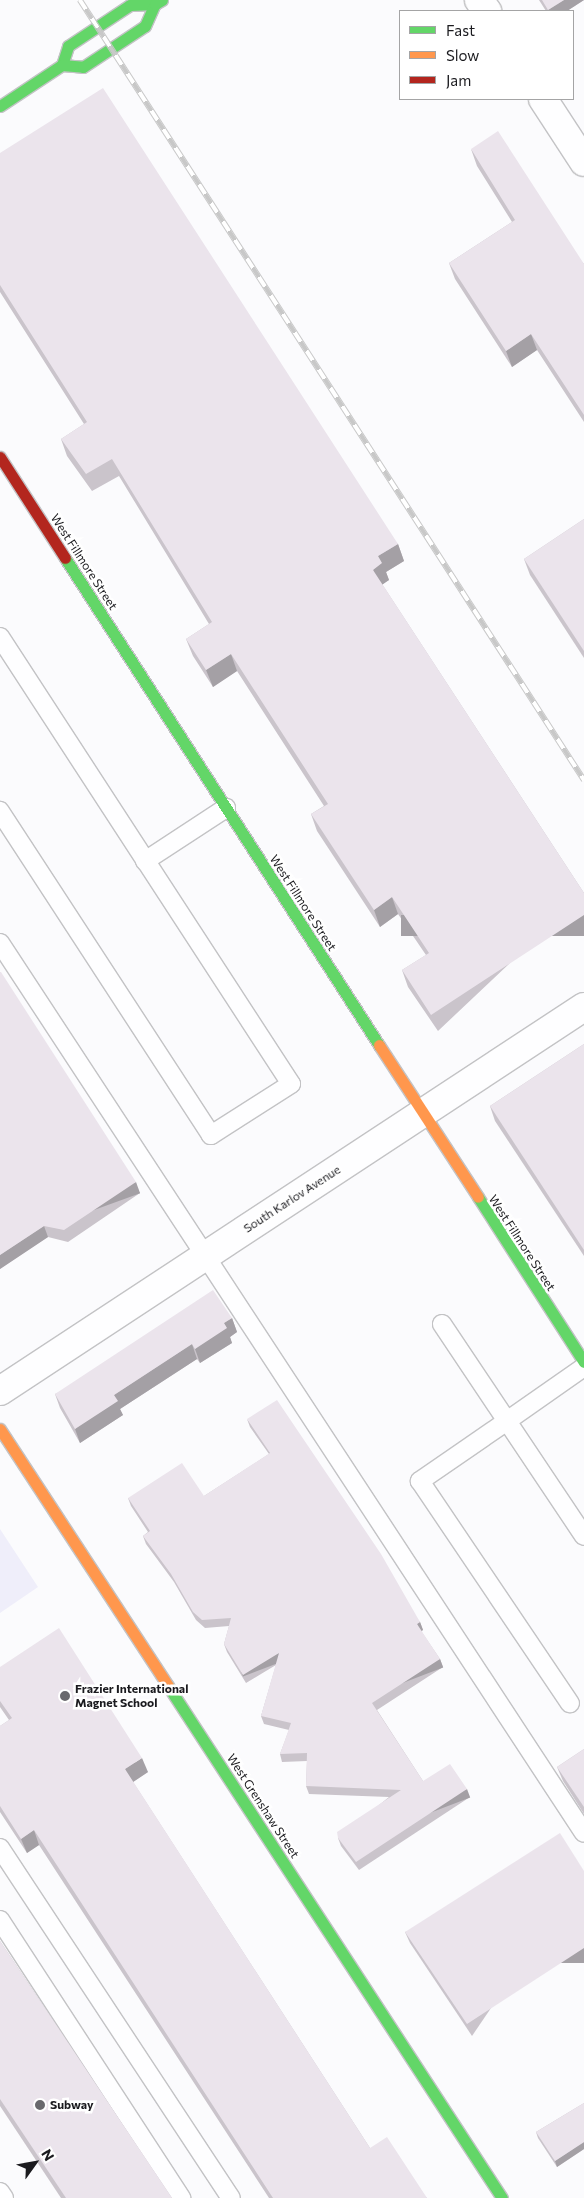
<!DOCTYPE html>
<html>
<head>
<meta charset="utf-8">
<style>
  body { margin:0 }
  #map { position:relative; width:584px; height:2198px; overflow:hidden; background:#fbfbfd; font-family:Commissioner,sans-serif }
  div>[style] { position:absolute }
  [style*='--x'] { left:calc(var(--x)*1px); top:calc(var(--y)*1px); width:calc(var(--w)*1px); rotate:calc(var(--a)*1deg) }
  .green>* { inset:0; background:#efeefa }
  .roads { filter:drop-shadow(1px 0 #c3c3c5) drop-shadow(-1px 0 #c3c3c5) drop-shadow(0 1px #c3c3c5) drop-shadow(0 -1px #c3c3c5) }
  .lane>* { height:18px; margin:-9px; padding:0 9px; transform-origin:9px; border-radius:9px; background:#fefeff }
  .street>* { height:28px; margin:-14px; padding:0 14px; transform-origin:14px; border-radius:14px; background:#fefeff }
  .fast>* { height:11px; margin:-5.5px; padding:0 5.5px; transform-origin:5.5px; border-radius:5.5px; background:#63d668 }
  .slow>* { height:11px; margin:-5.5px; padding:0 5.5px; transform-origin:5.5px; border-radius:5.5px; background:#ff974d }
  .jam>* { height:11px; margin:-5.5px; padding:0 5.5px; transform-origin:5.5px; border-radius:5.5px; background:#b3261e }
  .rail>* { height:5.5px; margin-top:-2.75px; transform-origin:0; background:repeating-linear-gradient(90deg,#fff 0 11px,#c8c8c8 0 22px); box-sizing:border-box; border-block:1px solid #c8c8c8 }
  .wall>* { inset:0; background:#cac4cb }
  .shaded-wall>* { inset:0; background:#a4a0a5; transform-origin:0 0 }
  .building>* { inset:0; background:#ebe4ec }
  .dots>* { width:14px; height:14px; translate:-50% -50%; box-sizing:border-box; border:2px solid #fff; border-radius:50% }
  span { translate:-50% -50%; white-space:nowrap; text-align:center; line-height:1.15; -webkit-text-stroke:5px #fff; paint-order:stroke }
  .street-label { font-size:12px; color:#1b1b1f }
  .poi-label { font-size:12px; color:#1b1b1f; font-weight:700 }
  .left { translate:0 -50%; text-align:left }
  .legend { position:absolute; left:399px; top:10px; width:175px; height:90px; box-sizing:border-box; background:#fff; border:1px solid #a4a4a5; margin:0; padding:6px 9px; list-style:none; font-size:15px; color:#1b1b1f }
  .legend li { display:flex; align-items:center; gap:10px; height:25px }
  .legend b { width:25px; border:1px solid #a4a4a5 }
  .north { position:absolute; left:10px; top:2138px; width:50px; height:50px; -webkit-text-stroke:4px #fff; paint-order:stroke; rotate:58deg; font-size:14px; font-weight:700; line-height:20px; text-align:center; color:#1b1b1f }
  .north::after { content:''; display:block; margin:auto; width:18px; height:22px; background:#1b1b1f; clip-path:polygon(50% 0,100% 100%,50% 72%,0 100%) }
</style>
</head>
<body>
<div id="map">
  <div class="green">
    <i style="clip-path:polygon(0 1529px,38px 1587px,0 1613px)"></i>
  </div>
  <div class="roads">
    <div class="lane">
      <i style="--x:0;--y:637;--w:533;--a:56.94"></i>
      <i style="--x:291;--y:1084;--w:95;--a:147.5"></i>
      <i style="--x:211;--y:1135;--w:387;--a:-123.1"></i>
      <i style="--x:145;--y:861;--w:97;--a:-33.2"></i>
      <i style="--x:0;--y:943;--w:1064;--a:56.73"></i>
      <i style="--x:442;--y:1324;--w:117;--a:56.2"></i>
      <i style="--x:507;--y:1421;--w:106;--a:145.4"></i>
      <i style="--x:420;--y:1481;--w:268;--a:56"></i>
      <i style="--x:584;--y:1367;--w:94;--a:145"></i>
      <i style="--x:507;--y:1421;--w:138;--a:56.2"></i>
      <i style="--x:0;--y:1848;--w:419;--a:56.6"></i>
      <i style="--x:0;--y:1920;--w:332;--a:56.9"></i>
      <i style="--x:0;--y:2192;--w:7;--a:56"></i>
    </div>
    <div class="street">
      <i style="--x:479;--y:0;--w:14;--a:54"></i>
      <i style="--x:543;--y:99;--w:75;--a:56.9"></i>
      <i style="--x:0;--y:1391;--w:699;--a:-33.33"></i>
    </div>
    <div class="fast">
      <i style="--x:62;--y:65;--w:20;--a:-72"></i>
      <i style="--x:68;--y:46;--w:74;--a:-33.5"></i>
      <i style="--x:130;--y:5;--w:25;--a:-2"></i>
      <i style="--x:0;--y:106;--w:74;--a:-33.5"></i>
      <i style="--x:62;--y:65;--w:21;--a:5"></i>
      <i style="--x:83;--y:67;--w:74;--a:-33.5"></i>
      <i style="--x:145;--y:26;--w:24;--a:-66"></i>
      <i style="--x:155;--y:4;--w:8;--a:-30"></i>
      <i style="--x:65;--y:558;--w:579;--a:57.19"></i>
      <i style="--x:478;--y:1197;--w:196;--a:57.3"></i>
      <i style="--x:168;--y:1686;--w:611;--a:56.88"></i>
    </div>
    <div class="slow">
      <i style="--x:379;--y:1045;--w:181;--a:56.9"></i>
      <i style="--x:0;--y:1429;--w:307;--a:56.8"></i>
    </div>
    <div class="jam">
      <i style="--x:0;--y:457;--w:120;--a:57.2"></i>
    </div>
  </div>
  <div class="rail">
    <i style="--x:80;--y:0;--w:929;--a:57.13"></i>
  </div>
  <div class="wall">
    <i style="clip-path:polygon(539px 0,584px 0,567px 11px,546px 11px)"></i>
    <i style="clip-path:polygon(471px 149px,584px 264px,584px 422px,537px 350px,512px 367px,455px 279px,449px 263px,512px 222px,477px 166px)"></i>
    <i style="clip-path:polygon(0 153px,398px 544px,404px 561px,386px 572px,389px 580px,382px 584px,584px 893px,438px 1031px,408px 987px,402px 970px,426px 955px,398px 914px,380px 927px,317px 831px,311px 814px,324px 806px,237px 671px,213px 687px,193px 656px,186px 639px,209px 624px,119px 476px,92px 491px,67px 456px,61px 439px,84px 424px,0 292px)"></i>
    <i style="clip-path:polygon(584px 519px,584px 658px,530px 575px,524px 559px)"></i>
    <i style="clip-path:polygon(0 972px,140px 1193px,68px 1242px,48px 1237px,0 1269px)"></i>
    <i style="clip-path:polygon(584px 1044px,584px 1256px,495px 1121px,490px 1106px)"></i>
    <i style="clip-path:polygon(232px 1318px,237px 1332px,230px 1337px,232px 1343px,200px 1363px,197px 1359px,120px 1409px,123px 1415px,80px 1443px,60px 1408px,55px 1394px)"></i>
    <i style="clip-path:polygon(247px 1419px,420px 1622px,423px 1630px,421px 1631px,440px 1659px,443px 1667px,377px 1710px,423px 1781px,470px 1797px,359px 1870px,341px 1846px,338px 1838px,389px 1797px,309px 1794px,306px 1786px,307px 1761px,282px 1762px,280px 1754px,289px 1730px,264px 1724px,261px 1716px,276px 1665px,246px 1683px,227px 1652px,224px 1644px,229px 1626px,205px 1628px,196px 1620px,174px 1582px,146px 1544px,143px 1536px,148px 1532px,131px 1506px,128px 1498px,204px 1496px,269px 1454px,250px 1427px)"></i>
    <i style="clip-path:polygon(0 1667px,148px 1772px,133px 1782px,370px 2148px,427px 2198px,269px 2198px,39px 1845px,27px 1853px,0 1812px,0 1726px,9px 1720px,0 1707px)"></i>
    <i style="clip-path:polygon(584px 1749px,584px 1814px,563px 1781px,557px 1767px)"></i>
    <i style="clip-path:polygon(584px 1871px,472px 2036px,410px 1943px,405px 1932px)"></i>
    <i style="clip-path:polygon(0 1941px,172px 2198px,61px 2198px,0 2106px)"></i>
    <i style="clip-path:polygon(584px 2103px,584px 2149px,557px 2167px,538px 2138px,536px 2132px)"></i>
  </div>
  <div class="shaded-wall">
    <i style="clip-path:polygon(564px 0,584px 0,567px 11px,549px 11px,548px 10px)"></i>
    <i style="clip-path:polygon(531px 334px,537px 350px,512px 367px,506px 351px)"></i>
    <i style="clip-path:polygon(398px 544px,404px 561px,386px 572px,389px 580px,379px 587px,373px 570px,378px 556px)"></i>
    <i style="clip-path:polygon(231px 654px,237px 671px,213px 687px,206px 670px)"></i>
    <i style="clip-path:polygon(392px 897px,398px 914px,380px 927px,374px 910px)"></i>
    <i style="left:584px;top:915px;width:21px;height:183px;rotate:90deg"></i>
    <i style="left:136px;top:1182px;width:12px;height:87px;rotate:70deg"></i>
    <i style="clip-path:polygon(44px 1226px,48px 1237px,0 1269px,0 1255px)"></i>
    <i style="clip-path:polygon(232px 1318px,237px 1332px,230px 1337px,232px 1343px,200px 1363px,195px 1349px,224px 1323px)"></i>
    <i style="clip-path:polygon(192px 1344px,197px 1359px,120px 1409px,123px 1415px,80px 1443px,75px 1429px,114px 1395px)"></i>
    <i style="clip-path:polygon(420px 1622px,423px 1630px,420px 1632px,417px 1624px)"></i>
    <i style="left:279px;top:1653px;width:9px;height:42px;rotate:69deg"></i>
    <i style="left:440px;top:1659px;width:9px;height:81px;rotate:69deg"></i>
    <i style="clip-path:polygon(142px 1758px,148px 1772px,130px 1784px,125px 1769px)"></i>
    <i style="left:467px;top:1789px;width:9px;height:133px;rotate:69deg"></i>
    <i style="clip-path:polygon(34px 1830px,39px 1845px,27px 1853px,21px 1839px)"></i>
    <i style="left:584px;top:1948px;width:15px;height:140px;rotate:90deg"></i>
    <i style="clip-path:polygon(584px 2142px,584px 2149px,557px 2167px,555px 2161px)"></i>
  </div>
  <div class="building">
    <i style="clip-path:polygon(542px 0,564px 0,548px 10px)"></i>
    <i style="clip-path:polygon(103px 88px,398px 544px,378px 556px,382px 563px,373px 570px,584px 893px,584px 915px,431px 1015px,402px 970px,429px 953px,392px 897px,374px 910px,311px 814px,328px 804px,231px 654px,206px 670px,186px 639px,212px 622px,112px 459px,86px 474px,61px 439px,87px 422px,0 285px,0 153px)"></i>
    <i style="clip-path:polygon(498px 131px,584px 264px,584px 415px,531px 334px,506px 351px,449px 263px,515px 220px,471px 149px)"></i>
    <i style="clip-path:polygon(584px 519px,584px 651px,524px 559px)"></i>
    <i style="clip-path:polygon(0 972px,1px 972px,136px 1182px,64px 1230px,44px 1226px,0 1255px)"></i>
    <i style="clip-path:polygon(584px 1044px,584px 1250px,490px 1106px)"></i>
    <i style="clip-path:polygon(213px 1290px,232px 1318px,224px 1323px,227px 1328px,195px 1349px,192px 1344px,114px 1395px,118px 1401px,75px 1429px,55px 1394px)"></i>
    <i style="clip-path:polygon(277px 1400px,381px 1554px,420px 1622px,417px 1624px,440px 1659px,372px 1703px,423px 1781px,450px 1764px,467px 1789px,356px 1862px,338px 1838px,337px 1832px,401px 1790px,306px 1786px,307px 1753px,280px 1754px,291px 1723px,261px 1716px,279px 1653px,243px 1675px,224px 1644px,231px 1618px,202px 1620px,193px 1612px,171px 1574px,143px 1536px,150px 1531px,128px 1498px,182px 1463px,204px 1496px,270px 1453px,247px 1419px)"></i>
    <i style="clip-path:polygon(59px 1628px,142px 1758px,125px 1769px,370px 2148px,387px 2137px,427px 2198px,273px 2198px,34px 1830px,21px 1839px,0 1806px,0 1726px,12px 1718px,0 1701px,0 1667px)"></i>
    <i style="clip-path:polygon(584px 1749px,584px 1807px,557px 1767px)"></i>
    <i style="clip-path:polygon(560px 1833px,584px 1871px,584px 1948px,467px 2024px,405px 1932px)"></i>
    <i style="clip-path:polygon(0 1941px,172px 2198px,66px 2198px,0 2099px)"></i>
    <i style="clip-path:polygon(584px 2103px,584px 2142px,555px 2161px,536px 2132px)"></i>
  </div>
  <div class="dots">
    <i style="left:65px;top:1696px;background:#69696d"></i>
    <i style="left:40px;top:2105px;background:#69696d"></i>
  </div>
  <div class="street-label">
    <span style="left:84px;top:562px;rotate:57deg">West Fillmore Street</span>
    <span style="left:303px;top:903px;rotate:57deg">West Fillmore Street</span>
    <span style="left:292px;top:1199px;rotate:-33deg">South Karlov Avenue</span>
    <span style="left:522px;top:1243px;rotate:57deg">West Fillmore Street</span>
    <span style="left:263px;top:1806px;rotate:57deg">West Grenshaw Street</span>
  </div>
  <div class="poi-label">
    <span class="left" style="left:75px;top:1696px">Frazier International<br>Magnet School</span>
    <span class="left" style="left:50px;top:2105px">Subway</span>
  </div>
  <ul class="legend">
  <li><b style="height:6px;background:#63d668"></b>Fast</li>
  <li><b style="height:6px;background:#ff974d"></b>Slow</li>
  <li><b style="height:6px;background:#b3261e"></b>Jam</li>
  </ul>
  <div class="north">N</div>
</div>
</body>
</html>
